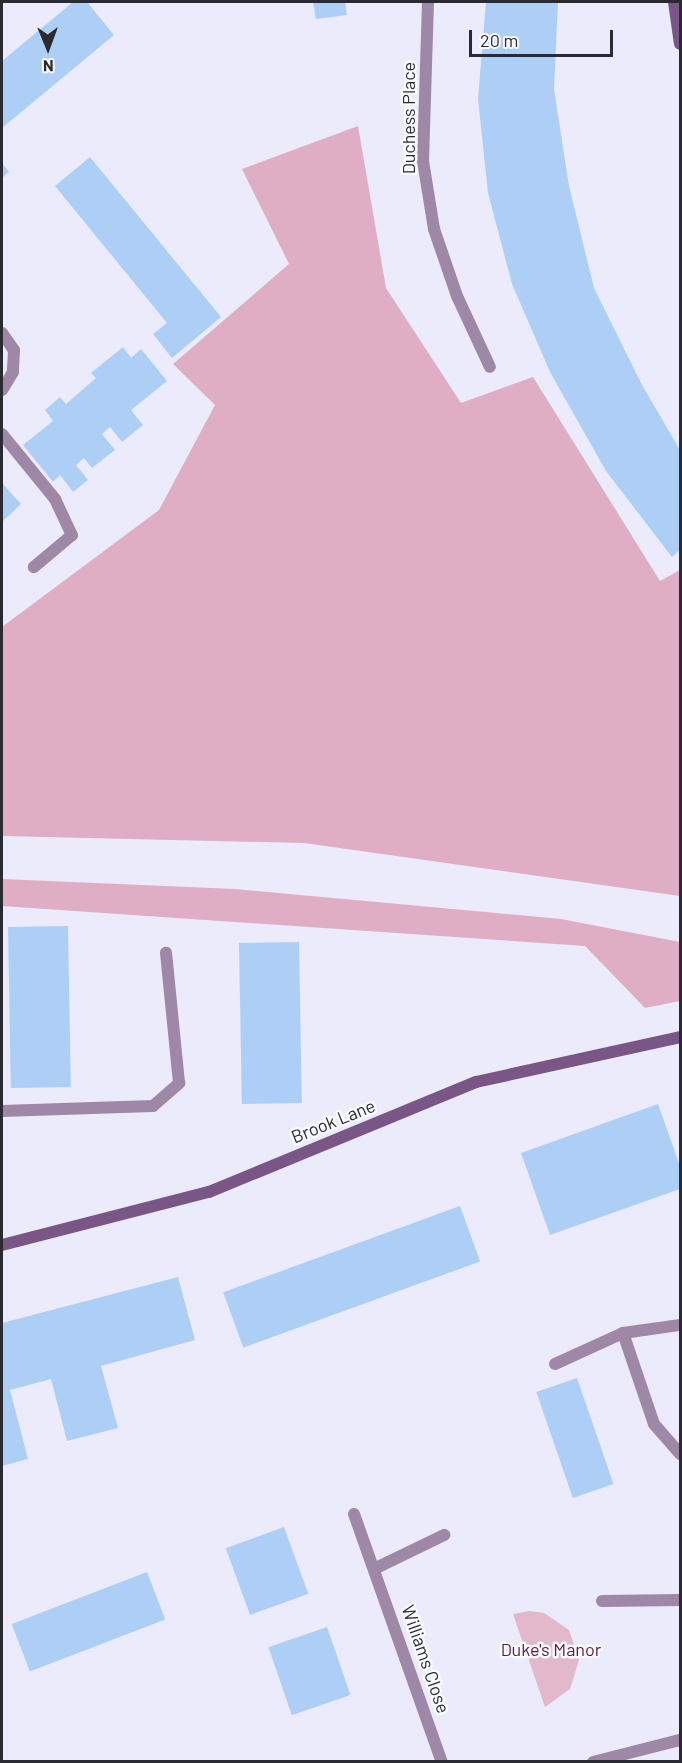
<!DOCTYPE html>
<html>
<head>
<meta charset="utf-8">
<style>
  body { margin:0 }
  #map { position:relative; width:682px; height:1763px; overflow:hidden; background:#ebebfc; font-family:Barlow,sans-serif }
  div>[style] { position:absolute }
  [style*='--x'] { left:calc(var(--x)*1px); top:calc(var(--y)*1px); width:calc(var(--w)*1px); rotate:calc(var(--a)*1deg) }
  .green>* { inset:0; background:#e2b8cb }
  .forest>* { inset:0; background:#dfaec4 }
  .building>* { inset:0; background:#aecff5; transform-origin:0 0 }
  .lane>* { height:12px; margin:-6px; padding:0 6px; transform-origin:6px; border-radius:6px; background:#9f87a8 }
  .street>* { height:12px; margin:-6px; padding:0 6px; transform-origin:6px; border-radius:6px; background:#9f87a8 }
  .secondary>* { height:12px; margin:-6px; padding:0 6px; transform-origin:6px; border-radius:6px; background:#795685 }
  span { translate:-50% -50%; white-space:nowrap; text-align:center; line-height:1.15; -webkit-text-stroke:5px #f9fafe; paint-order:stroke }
  .street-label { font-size:18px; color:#2a2a32 }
  .park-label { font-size:18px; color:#581e3e }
  .frame { position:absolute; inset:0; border:3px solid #2a2a32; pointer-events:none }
  .north { position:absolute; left:18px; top:18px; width:60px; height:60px; -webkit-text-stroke:4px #f9fafe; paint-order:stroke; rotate:179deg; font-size:16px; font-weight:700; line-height:24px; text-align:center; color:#2a2a32 }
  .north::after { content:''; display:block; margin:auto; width:21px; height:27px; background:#2a2a32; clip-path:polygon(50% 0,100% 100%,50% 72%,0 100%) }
  .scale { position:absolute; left:469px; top:30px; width:144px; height:27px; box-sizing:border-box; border:3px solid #2a2a32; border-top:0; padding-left:8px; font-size:18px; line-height:21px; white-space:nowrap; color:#2a2a32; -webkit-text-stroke:4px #f9fafe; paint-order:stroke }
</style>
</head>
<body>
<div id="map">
  <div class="green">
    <i style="clip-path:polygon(529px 1611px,544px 1613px,569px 1630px,579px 1660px,570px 1689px,545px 1707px,513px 1614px)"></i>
  </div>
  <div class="forest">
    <i style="clip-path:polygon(358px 126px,386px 288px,461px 403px,533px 377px,660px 581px,680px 570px,680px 896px,304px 843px,2px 836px,2px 627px,159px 510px,215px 405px,173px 364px,289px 264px,242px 169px)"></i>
    <i style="clip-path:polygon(2px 879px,235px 889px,561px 919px,680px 942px,680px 1001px,645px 1008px,585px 946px,2px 906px)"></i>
  </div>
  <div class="building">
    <i style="clip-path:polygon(73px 2px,87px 2px,114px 35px,2px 128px,2px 61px)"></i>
    <i style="clip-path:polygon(313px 2px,345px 2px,347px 15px,316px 19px)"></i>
    <i style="clip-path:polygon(486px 2px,558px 2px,554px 89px,569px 186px,594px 288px,642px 385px,680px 450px,680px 550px,672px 557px,606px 471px,550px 372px,512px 284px,488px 193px,478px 99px)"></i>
    <i style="clip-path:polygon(90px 157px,221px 317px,172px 358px,153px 334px,167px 323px,55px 186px)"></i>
    <i style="clip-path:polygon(2px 163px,9px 172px,2px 178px)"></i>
    <i style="clip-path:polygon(123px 347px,131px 358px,141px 349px,167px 381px,131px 410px,143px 425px,122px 442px,110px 427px,102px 434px,115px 450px,92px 468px,84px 458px,76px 465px,88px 480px,73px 492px,60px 475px,53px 482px,23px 445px,53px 421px,45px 410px,60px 397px,66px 404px,96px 378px,91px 373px)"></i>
    <i style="clip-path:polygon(2px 483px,21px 504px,2px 522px)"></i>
    <i style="left:68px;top:926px;width:161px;height:60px;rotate:89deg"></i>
    <i style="left:299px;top:942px;width:161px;height:60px;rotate:89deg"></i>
    <i style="clip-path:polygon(658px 1104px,680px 1166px,680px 1189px,550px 1235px,521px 1153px)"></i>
    <i style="left:460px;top:1206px;width:59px;height:252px;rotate:70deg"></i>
    <i style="clip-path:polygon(178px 1277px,195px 1340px,101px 1366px,118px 1428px,67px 1441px,51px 1379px,10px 1390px,28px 1459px,2px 1466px,2px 1323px)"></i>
    <i style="left:577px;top:1378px;width:112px;height:43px;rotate:71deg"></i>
    <i style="left:284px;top:1527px;width:71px;height:62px;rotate:70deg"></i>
    <i style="left:147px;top:1572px;width:51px;height:145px;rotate:69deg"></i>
    <i style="left:327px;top:1627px;width:72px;height:62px;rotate:71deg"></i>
  </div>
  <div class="lane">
    <i style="--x:623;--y:1333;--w:96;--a:71.2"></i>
    <i style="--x:654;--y:1424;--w:40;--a:49"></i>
    <i style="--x:555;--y:1364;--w:75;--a:-24.5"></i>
    <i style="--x:623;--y:1333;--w:58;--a:-8"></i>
    <i style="--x:602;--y:1601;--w:78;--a:-0.7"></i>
  </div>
  <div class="street">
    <i style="--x:428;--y:2;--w:159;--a:91.8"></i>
    <i style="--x:423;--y:161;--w:69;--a:80.8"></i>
    <i style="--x:434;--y:229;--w:71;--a:71.1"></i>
    <i style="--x:457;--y:296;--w:78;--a:65.1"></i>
    <i style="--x:2;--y:333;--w:21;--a:55"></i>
    <i style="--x:14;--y:350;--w:22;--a:93"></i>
    <i style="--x:13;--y:372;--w:21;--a:121"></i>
    <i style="--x:2;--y:434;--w:84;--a:50.8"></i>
    <i style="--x:55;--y:499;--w:40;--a:65"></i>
    <i style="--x:72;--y:535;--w:50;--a:139.9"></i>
    <i style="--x:2;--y:1111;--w:151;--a:-1.9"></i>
    <i style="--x:153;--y:1106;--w:35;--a:-41"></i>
    <i style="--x:179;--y:1083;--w:131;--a:-95.7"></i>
    <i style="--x:354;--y:1514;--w:263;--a:70.5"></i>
    <i style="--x:376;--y:1568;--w:76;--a:-25.9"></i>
    <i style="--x:593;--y:1762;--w:90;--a:-14.2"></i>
  </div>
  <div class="secondary">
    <i style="--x:674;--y:2;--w:42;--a:81.9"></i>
    <i style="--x:2;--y:1245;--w:214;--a:-14.4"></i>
    <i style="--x:209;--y:1192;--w:289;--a:-22.4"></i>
    <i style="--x:476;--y:1082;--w:209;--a:-12.4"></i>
  </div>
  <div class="street-label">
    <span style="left:408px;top:118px;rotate:-90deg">Duchess Place</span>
    <span style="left:333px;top:1121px;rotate:-22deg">Brook Lane</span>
    <span style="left:426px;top:1659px;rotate:71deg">Williams Close</span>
  </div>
  <div class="park-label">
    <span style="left:551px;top:1649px">Duke's Manor</span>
  </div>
  <div class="frame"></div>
  <div class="north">N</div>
  <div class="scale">20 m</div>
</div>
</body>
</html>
